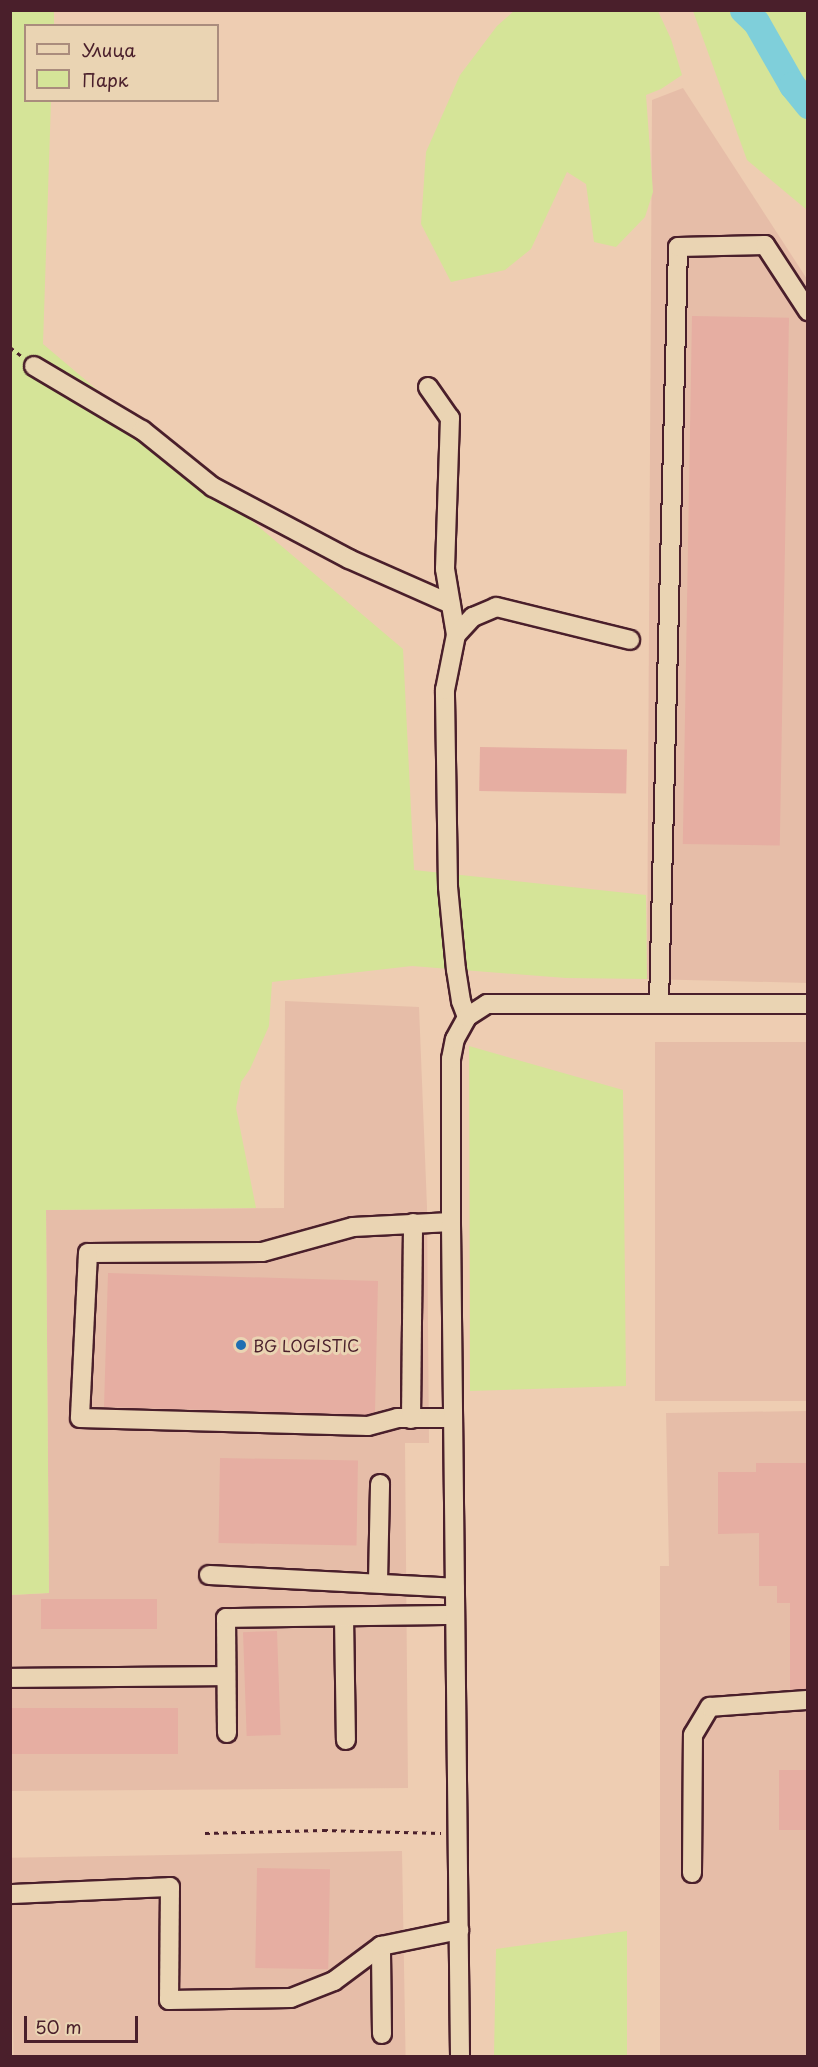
<!DOCTYPE html>
<html>
<head>
<meta charset="utf-8">
<style>
  body { margin:0 }
  #map { position:relative; width:818px; height:2067px; overflow:hidden; background:#eecdb2; font-family:"Playpen Sans",sans-serif }
  div>[style] { position:absolute }
  [style*='--x'] { left:calc(var(--x)*1px); top:calc(var(--y)*1px); width:calc(var(--w)*1px); rotate:calc(var(--a)*1deg) }
  .built>* { inset:0; background:#e6bda8; transform-origin:0 0 }
  .green>* { inset:0; background:#d5e498 }
  .river>* { height:27px; margin:-13.5px; padding:0 13.5px; transform-origin:13.5px; border-radius:13.5px; background:#7fcfda }
  .building>* { inset:0; background:#e6aea2; transform-origin:0 0 }
  .path>* { height:3px; margin-top:-1.5px; transform-origin:0; background:repeating-linear-gradient(90deg,#4a1f2b 0 4.5px,transparent 0 9px) }
  .roads { filter:drop-shadow(2px 0 #4a1f2b) drop-shadow(-2px 0 #4a1f2b) drop-shadow(0 2px #4a1f2b) drop-shadow(0 -2px #4a1f2b) }
  .minor>* { height:18px; margin:-9px; padding:0 9px; transform-origin:9px; border-radius:9px; background:#ead4b3 }
  .dots>* { width:16px; height:16px; translate:-50% -50%; box-sizing:border-box; border:3px solid #ead4b3; border-radius:50% }
  span { translate:-50% -50%; white-space:nowrap; text-align:center; line-height:1.15; -webkit-text-stroke:6px #ead4b3; paint-order:stroke }
  .poi-label { font-size:16px; color:#4a1f2b }
  .left { translate:0 -50%; text-align:left }
  .frame { position:absolute; inset:0; border:12px solid #4a1f2b; pointer-events:none }
  .legend { position:absolute; left:24px; top:24px; width:195px; height:78px; box-sizing:border-box; background:#ead4b3; border:2px solid #aa8c7d; margin:0; padding:8px 10px; list-style:none; font-size:18px; color:#4a1f2b }
  .legend li { display:flex; align-items:center; gap:12px; height:30px }
  .legend b { width:30px; border:2px solid #aa8c7d }
  .scale { position:absolute; left:24px; top:2016px; width:114px; height:27px; box-sizing:border-box; border:3px solid #4a1f2b; border-top:0; padding-left:8px; font-size:18px; line-height:21px; white-space:nowrap; color:#4a1f2b; -webkit-text-stroke:4px #ead4b3; paint-order:stroke }
</style>
</head>
<body>
<div id="map">
  <div class="built">
    <i style="clip-path:polygon(683px 88px,807px 279px,808px 983px,647px 979px,652px 100px)"></i>
    <i style="clip-path:polygon(285px 1001px,419px 1007px,427px 1207px,429px 1443px,405px 1443px,408px 1788px,11px 1791px,10px 1595px,49px 1593px,46px 1210px,284px 1208px)"></i>
    <i style="left:807px;top:1042px;width:359px;height:152px;rotate:90deg"></i>
    <i style="clip-path:polygon(807px 1411px,807px 2056px,660px 2056px,660px 1566px,669px 1566px,666px 1413px)"></i>
    <i style="left:402px;top:1851px;width:205px;height:392px;rotate:89deg"></i>
  </div>
  <div class="green">
    <i style="clip-path:polygon(10px 11px,54px 11px,54px 25px,26px 26px,26px 100px,51px 101px,43px 344px,403px 649px,414px 870px,646px 895px,647px 979px,566px 978px,412px 966px,272px 982px,269px 1026px,250px 1069px,241px 1082px,236px 1108px,256px 1208px,46px 1210px,49px 1593px,11px 1595px)"></i>
    <i style="clip-path:polygon(514px 11px,658px 11px,671px 39px,682px 75px,661px 89px,646px 95px,653px 192px,645px 217px,616px 247px,594px 242px,586px 184px,567px 172px,531px 249px,505px 270px,451px 282px,421px 224px,426px 152px,460px 75px,497px 26px)"></i>
    <i style="clip-path:polygon(693px 11px,807px 11px,807px 210px,747px 160px)"></i>
    <i style="clip-path:polygon(469px 1046px,623px 1090px,626px 1386px,470px 1391px)"></i>
    <i style="clip-path:polygon(627px 1931px,627px 2056px,494px 2056px,496px 1949px)"></i>
  </div>
  <div class="river">
    <i style="--x:743;--y:10;--w:18;--a:43"></i>
    <i style="--x:756;--y:22;--w:73;--a:60.3"></i>
    <i style="--x:792;--y:85;--w:26;--a:51"></i>
  </div>
  <div class="building">
    <i style="left:692px;top:316px;width:97px;height:528px;rotate:1deg"></i>
    <i style="left:480px;top:747px;width:147px;height:44px;rotate:1deg"></i>
    <i style="clip-path:polygon(108px 1273px,378px 1281px,375px 1412px,367px 1415px,104px 1407px)"></i>
    <i style="left:220px;top:1458px;width:138px;height:85px;rotate:1deg"></i>
    <i style="clip-path:polygon(756px 1463px,807px 1463px,807px 1689px,790px 1690px,790px 1603px,777px 1603px,777px 1586px,759px 1586px,759px 1533px,718px 1534px,718px 1472px,756px 1472px)"></i>
    <i style="left:41px;top:1599px;width:116px;height:30px"></i>
    <i style="left:277px;top:1631px;width:104px;height:34px;rotate:88deg"></i>
    <i style="left:10px;top:1708px;width:168px;height:46px"></i>
    <i style="left:779px;top:1770px;width:28px;height:60px"></i>
    <i style="left:257px;top:1868px;width:73px;height:100px;rotate:1deg"></i>
  </div>
  <div class="path">
    <i style="--x:10;--y:347;--w:16;--a:38"></i>
    <i style="--x:205;--y:1833;--w:118;--a:-1.5"></i>
    <i style="--x:323;--y:1830;--w:118;--a:1.5"></i>
  </div>
  <div class="roads">
    <div class="minor">
      <i style="--x:34;--y:366;--w:126;--a:30.7"></i>
      <i style="--x:142;--y:430;--w:91;--a:38.8"></i>
      <i style="--x:213;--y:487;--w:154;--a:27.9"></i>
      <i style="--x:349;--y:559;--w:111;--a:23.8"></i>
      <i style="--x:428;--y:387;--w:38;--a:55"></i>
      <i style="--x:450;--y:418;--w:151;--a:91.9"></i>
      <i style="--x:445;--y:569;--w:67;--a:80.5"></i>
      <i style="--x:659;--y:1003;--w:756;--a:-88.56"></i>
      <i style="--x:678;--y:247;--w:87;--a:-1.3"></i>
      <i style="--x:765;--y:245;--w:79;--a:56.9"></i>
      <i style="--x:467;--y:1017;--w:17;--a:-111"></i>
      <i style="--x:461;--y:1001;--w:31;--a:-99"></i>
      <i style="--x:456;--y:970;--w:83;--a:-95.5"></i>
      <i style="--x:448;--y:887;--w:197;--a:-90.9"></i>
      <i style="--x:445;--y:690;--w:56;--a:-78.7"></i>
      <i style="--x:456;--y:635;--w:25;--a:-47"></i>
      <i style="--x:473;--y:617;--w:25;--a:-23"></i>
      <i style="--x:496;--y:607;--w:138;--a:13.8"></i>
      <i style="--x:451;--y:1222;--w:98;--a:177.1"></i>
      <i style="--x:353;--y:1227;--w:94;--a:164.6"></i>
      <i style="--x:262;--y:1252;--w:174;--a:179.7"></i>
      <i style="--x:88;--y:1253;--w:165;--a:92.8"></i>
      <i style="--x:80;--y:1418;--w:288;--a:1.6"></i>
      <i style="--x:368;--y:1426;--w:30;--a:-15"></i>
      <i style="--x:397;--y:1418;--w:56;--a:0"></i>
      <i style="--x:411;--y:1419;--w:196;--a:-89.4"></i>
      <i style="--x:209;--y:1575;--w:246;--a:3"></i>
      <i style="--x:378;--y:1582;--w:98;--a:-88.8"></i>
      <i style="--x:344;--y:1617;--w:123;--a:89.1"></i>
      <i style="--x:10;--y:1678;--w:216;--a:-0.5"></i>
      <i style="--x:227;--y:1733;--w:115;--a:-90.5"></i>
      <i style="--x:226;--y:1618;--w:229;--a:-0.8"></i>
      <i style="--x:692;--y:1873;--w:138;--a:-89.6"></i>
      <i style="--x:693;--y:1735;--w:33;--a:-59"></i>
      <i style="--x:710;--y:1707;--w:98;--a:-4.1"></i>
      <i style="--x:10;--y:1894;--w:160;--a:-2.5"></i>
      <i style="--x:170;--y:1887;--w:113;--a:90.5"></i>
      <i style="--x:169;--y:2000;--w:122;--a:-0.9"></i>
      <i style="--x:291;--y:1998;--w:46;--a:-21.6"></i>
      <i style="--x:334;--y:1981;--w:59;--a:-36.7"></i>
      <i style="--x:382;--y:2034;--w:88;--a:-90.7"></i>
      <i style="--x:381;--y:1946;--w:80;--a:-11.6"></i>
      <i style="--x:460;--y:2056;--w:834;--a:-90.62"></i>
      <i style="--x:451;--y:1222;--w:163;--a:-90"></i>
      <i style="--x:451;--y:1059;--w:20;--a:-79"></i>
      <i style="--x:455;--y:1039;--w:25;--a:-61"></i>
      <i style="--x:467;--y:1017;--w:24;--a:-33"></i>
      <i style="--x:487;--y:1004;--w:321;--a:0"></i>
    </div>
  </div>
  <div class="dots">
    <i style="left:241px;top:1345px;background:#1f6fb2"></i>
  </div>
  <div class="poi-label">
    <span class="left" style="left:253px;top:1345px">BG LOGISTIC</span>
  </div>
  <div class="frame"></div>
  <ul class="legend">
  <li><b style="height:8px;background:#ead4b3"></b>Улица</li>
  <li><b style="height:16px;background:#d5e498"></b>Парк</li>
  </ul>
  <div class="scale">50 m</div>
</div>
</body>
</html>
